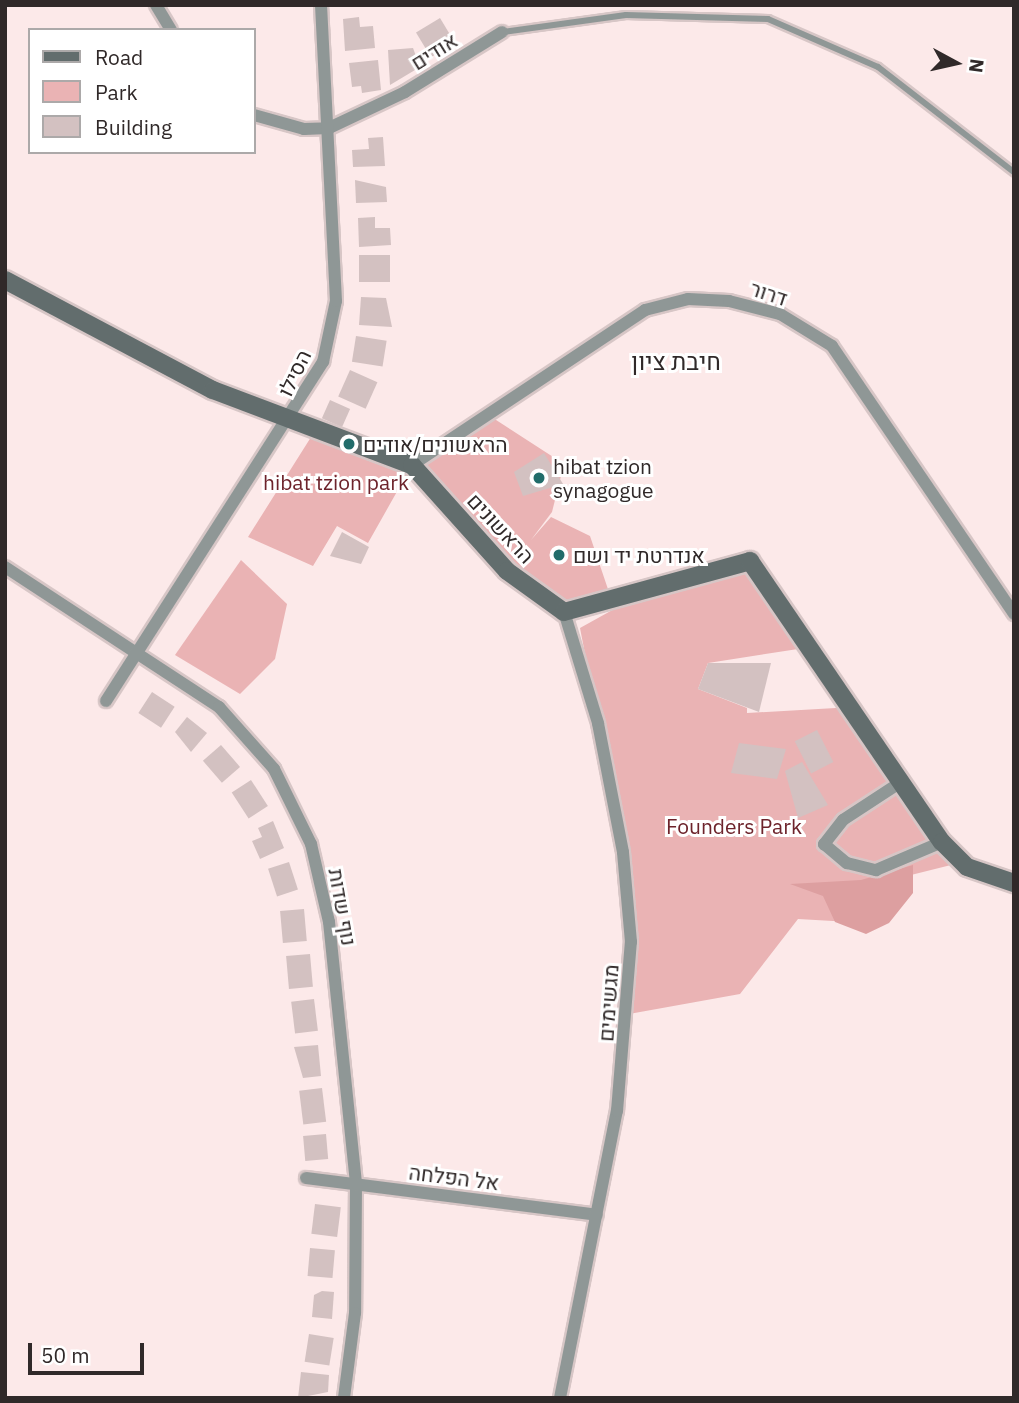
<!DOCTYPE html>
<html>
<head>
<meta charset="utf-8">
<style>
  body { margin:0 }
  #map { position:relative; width:1019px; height:1403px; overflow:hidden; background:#fce9e9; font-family:"IBM Plex Sans",Heebo,sans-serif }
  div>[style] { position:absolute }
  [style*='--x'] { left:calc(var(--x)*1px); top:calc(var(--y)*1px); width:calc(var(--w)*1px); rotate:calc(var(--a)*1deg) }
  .green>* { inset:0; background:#eab3b4 }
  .forest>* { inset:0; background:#dd9fa0 }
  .building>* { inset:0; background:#d3c1c1; transform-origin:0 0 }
  .roads { filter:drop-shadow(2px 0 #d7c6c6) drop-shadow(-2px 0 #d7c6c6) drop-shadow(0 2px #d7c6c6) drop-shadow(0 -2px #d7c6c6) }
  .lane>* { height:6px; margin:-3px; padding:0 3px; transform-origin:3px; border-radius:3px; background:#8f9796 }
  .street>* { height:12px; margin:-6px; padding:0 6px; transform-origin:6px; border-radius:6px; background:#8f9796 }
  .secondary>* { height:18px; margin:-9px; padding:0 9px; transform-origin:9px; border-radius:9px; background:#626d6d }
  .dots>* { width:19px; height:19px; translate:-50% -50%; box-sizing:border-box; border:4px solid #fff; border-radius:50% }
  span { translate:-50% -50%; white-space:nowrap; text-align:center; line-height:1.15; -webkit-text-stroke:6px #fff; paint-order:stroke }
  .street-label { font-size:21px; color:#302929 }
  .poi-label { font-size:21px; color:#302929 }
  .left { translate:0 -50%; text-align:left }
  .park-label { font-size:21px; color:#6d232b }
  .quarter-label { font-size:24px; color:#302929 }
  .frame { position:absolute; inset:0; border:7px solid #302929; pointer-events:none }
  .legend { position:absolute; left:28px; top:28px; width:228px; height:126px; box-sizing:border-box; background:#fff; border:2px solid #aca9a9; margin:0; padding:9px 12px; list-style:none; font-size:21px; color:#302929 }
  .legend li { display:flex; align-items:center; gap:14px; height:35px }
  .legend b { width:35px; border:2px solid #aca9a9 }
  .north { position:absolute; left:921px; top:28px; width:70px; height:70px; -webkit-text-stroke:5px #fff; paint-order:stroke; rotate:98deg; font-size:19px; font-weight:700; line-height:28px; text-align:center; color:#302929 }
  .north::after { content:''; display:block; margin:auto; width:24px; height:32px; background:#302929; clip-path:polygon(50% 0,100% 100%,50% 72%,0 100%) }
  .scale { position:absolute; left:28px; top:1343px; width:116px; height:32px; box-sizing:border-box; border:4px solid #302929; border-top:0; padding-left:9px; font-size:21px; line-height:24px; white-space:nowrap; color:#302929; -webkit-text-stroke:5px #fff; paint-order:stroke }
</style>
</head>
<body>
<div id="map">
  <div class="green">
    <i style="clip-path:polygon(493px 418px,564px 464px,552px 512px,531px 540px,551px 517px,590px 536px,612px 601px,564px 612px,507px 571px,419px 460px)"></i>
    <i style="clip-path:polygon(318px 426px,412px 465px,368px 543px,337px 526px,313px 566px,248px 537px)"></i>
    <i style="clip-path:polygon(241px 560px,287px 604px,275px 659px,240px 694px,175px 655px)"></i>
    <i style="clip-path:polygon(750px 561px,811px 647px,708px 663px,698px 689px,747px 708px,747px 713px,853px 707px,963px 862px,891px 880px,868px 923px,798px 919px,740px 994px,629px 1014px,637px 923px,580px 628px,661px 583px)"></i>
  </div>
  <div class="forest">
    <i style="clip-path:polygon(913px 865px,913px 893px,889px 923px,866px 934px,835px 922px,823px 896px,790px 884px,861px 880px)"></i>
  </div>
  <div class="building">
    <i style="clip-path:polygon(359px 17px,360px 27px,373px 26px,375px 48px,345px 51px,343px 19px)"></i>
    <i style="left:440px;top:18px;width:29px;height:28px;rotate:59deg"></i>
    <i style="clip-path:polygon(413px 48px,420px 67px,390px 85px,388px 50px)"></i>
    <i style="clip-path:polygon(378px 60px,381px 90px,362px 93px,361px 86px,352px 87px,349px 63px)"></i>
    <i style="clip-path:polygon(383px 137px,385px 166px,353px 167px,352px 150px,369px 149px,368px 138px)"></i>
    <i style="clip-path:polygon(355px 180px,386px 187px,387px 202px,356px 203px)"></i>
    <i style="clip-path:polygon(375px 217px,375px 228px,390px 228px,391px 245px,359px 247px,358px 218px)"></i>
    <i style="left:390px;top:255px;width:27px;height:31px;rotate:90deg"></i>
    <i style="clip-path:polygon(361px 297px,386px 298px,392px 327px,359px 325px)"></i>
    <i style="left:356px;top:336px;width:31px;height:26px;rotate:9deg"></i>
    <i style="left:350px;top:370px;width:30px;height:29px;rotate:24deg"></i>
    <i style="left:330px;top:400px;width:22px;height:20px;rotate:24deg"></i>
    <i style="clip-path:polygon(544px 453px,563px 484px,523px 496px,514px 472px)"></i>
    <i style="clip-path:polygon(342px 532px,369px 547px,361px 564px,330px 556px)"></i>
    <i style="clip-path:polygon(708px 663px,771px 663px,759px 712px,698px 689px)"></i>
    <i style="left:152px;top:692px;width:27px;height:25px;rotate:33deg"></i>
    <i style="clip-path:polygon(187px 717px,207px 733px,191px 752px,175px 732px)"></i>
    <i style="left:817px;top:730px;width:36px;height:25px;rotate:63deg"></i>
    <i style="clip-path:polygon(739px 743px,786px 749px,777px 779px,731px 773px)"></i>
    <i style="left:221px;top:745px;width:29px;height:24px;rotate:49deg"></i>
    <i style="clip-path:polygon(802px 762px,828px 805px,798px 818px,785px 771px)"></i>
    <i style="left:251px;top:780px;width:31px;height:23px;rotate:57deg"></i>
    <i style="clip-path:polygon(273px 821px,284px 848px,260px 859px,252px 841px,262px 837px,258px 828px)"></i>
    <i style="left:289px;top:862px;width:29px;height:22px;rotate:72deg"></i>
    <i style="left:304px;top:909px;width:32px;height:24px;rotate:85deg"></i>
    <i style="left:310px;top:954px;width:33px;height:24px;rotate:85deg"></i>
    <i style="left:314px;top:999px;width:32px;height:23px;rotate:83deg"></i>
    <i style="clip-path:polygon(318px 1045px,321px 1076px,303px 1078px,294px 1047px)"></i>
    <i style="left:322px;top:1088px;width:34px;height:23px;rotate:83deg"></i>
    <i style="left:326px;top:1134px;width:25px;height:23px;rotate:85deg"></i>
    <i style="left:315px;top:1204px;width:26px;height:30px;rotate:7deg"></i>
    <i style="left:310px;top:1248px;width:25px;height:28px;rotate:5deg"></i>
    <i style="clip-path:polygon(322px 1291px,334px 1292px,332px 1319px,312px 1317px,314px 1295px)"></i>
    <i style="left:309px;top:1334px;width:25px;height:28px;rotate:9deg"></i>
    <i style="clip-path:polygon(301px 1372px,329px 1375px,328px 1392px,298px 1398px)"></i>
  </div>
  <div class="roads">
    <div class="lane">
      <i style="--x:503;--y:32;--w:124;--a:-7.9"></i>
      <i style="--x:626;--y:15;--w:142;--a:1.6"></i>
      <i style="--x:768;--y:19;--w:120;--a:23.6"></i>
      <i style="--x:878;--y:67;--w:172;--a:37.7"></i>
    </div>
    <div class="street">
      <i style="--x:156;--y:5;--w:29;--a:59"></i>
      <i style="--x:254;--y:115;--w:52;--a:15.6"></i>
      <i style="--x:304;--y:129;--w:25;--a:-2"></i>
      <i style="--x:329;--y:128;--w:84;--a:-25.3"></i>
      <i style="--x:405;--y:92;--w:114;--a:-31.7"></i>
      <i style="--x:412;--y:465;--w:280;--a:-33.6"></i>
      <i style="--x:645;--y:310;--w:44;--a:-14.3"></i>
      <i style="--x:688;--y:299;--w:41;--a:2.8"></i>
      <i style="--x:729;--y:301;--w:53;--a:14.3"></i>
      <i style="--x:780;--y:314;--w:61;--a:31.6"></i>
      <i style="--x:832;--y:346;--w:324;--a:55.8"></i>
      <i style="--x:5;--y:567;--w:256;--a:33.2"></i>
      <i style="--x:219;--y:707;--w:83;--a:48.4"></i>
      <i style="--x:274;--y:769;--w:84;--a:63.7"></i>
      <i style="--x:311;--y:844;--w:80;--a:77"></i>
      <i style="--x:329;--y:922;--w:263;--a:84.1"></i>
      <i style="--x:356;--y:1184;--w:129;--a:90.4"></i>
      <i style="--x:355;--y:1313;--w:86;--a:97.4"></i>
      <i style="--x:106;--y:701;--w:403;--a:-57.4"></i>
      <i style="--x:323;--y:362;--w:62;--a:-78"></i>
      <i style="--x:336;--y:301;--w:296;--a:-92.9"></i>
      <i style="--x:901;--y:782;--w:69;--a:146.8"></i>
      <i style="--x:843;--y:820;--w:31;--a:128"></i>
      <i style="--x:824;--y:844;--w:30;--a:40"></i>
      <i style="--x:847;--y:863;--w:30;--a:14"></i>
      <i style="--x:876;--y:870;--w:72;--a:-23"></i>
      <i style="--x:306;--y:1178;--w:293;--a:7.2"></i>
      <i style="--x:560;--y:1398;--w:293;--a:-78.8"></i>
      <i style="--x:617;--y:1111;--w:170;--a:-85.3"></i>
      <i style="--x:631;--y:942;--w:90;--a:-95.1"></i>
      <i style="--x:623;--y:852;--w:131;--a:-101"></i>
      <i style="--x:598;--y:723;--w:116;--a:-107"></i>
    </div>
    <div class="secondary">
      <i style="--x:5;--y:280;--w:235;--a:27.9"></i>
      <i style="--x:213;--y:390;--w:213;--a:20.7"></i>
      <i style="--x:412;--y:465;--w:142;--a:48.1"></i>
      <i style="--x:507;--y:571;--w:70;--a:35.7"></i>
      <i style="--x:564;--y:612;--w:193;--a:-15.3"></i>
      <i style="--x:750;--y:561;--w:340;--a:55.7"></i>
      <i style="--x:942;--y:842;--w:35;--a:45"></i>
      <i style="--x:967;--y:867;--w:50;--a:18.8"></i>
    </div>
  </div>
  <div class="dots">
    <i style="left:349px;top:444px;background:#216c6a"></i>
    <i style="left:539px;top:478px;background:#216c6a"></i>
    <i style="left:559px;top:555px;background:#216c6a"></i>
  </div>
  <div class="street-label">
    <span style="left:434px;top:51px;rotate:-32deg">אודים</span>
    <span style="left:769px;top:293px;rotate:18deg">דרור</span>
    <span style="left:294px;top:373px;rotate:-64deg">הסילו</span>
    <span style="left:501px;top:528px;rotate:47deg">הראשונים</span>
    <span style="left:343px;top:907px;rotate:80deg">נוף שדות</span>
    <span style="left:608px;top:1003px;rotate:-86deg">מגשימים</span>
    <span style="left:454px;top:1177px;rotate:7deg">אל הפלחה</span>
  </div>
  <div class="poi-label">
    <span class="left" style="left:363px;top:444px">הראשונים/אודים</span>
    <span class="left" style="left:553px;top:478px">hibat tzion<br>synagogue</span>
    <span class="left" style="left:573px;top:555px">אנדרטת יד ושם</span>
  </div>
  <div class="park-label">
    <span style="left:336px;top:482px">hibat tzion park</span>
    <span style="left:734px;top:826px">Founders Park</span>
  </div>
  <div class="quarter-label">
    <span style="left:676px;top:362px">חיבת ציון</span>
  </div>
  <div class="frame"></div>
  <ul class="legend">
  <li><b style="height:9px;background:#626d6d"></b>Road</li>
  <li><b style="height:19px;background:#eab3b4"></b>Park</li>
  <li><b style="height:19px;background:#d3c1c1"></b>Building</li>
  </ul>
  <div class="north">N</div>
  <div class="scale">50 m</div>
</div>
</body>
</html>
